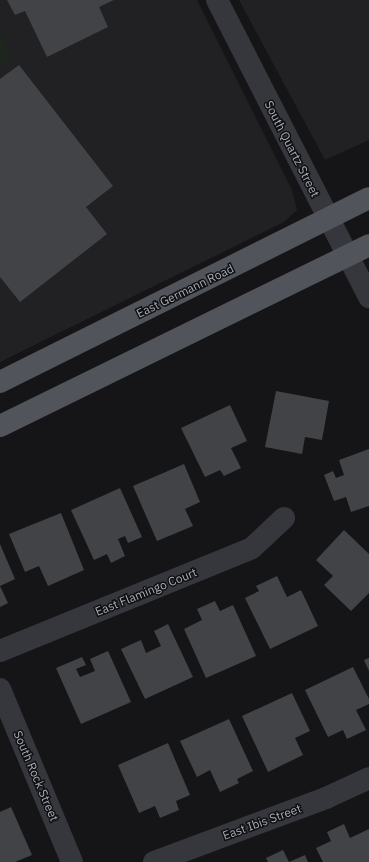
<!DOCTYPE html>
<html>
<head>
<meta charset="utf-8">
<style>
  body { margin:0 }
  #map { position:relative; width:369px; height:862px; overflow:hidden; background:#151517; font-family:"IBM Plex Sans",sans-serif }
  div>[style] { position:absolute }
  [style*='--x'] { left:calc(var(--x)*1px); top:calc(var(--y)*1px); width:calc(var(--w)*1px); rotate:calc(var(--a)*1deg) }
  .built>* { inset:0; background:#212124 }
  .green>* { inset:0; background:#1d251d }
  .building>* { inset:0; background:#414347 }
  .minor>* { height:22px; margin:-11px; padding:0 11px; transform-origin:11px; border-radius:11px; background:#36373c }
  .major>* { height:22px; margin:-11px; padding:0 11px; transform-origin:11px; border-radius:11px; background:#52545b }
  span { translate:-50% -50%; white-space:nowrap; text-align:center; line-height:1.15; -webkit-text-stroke:3px #101012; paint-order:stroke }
  .street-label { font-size:12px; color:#a7adb7 }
</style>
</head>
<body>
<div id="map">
  <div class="built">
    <i style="clip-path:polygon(0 0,197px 0,292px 190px,297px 210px,284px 222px,0 362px)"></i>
    <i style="clip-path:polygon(239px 0,369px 0,369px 140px,325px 160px)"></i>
  </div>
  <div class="green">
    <i style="clip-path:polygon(0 34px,11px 56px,0 65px)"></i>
  </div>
  <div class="building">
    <i style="clip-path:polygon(7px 0,114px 0,99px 7px,108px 27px,47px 57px,25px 11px,15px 15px)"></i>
    <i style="clip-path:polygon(19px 65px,113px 186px,86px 207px,107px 234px,20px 302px,0 277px,0 79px)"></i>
    <i style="clip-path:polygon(276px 391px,329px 401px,322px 440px,305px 437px,302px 454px,265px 447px)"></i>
    <i style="clip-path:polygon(230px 405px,247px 441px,231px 448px,241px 468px,224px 476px,220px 470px,205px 477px,181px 428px)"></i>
    <i style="clip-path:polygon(369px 449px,369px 506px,351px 512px,346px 497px,334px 501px,324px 475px,333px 471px,336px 478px,344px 475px,339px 460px)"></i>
    <i style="clip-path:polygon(184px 464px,200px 502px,185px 509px,193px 526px,157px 541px,133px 486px)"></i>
    <i style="clip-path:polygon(120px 488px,142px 537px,128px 543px,125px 536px,118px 539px,125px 556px,111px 563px,107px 554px,94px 560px,71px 510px)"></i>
    <i style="clip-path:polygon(61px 513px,84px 570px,48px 586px,39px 566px,25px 572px,9px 534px)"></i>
    <i style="clip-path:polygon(344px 530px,369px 554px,369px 593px,351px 611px,324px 585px,333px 576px,316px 560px)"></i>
    <i style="clip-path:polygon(0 544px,15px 579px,0 586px,8px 603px,0 607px)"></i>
    <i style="clip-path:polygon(277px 576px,287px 597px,301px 590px,318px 626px,270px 649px,245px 598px,259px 591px,256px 586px)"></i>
    <i style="clip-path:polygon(215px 601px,220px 611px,233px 605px,256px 656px,206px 678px,184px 629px,202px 620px,197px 609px)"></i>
    <i style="clip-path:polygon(168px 624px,193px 677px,145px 699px,121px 649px,141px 640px,146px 653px,161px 646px,154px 631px)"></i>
    <i style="clip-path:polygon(108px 651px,131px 702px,81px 724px,56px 668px,82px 657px,86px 665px,76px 669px,80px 677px,95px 671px,90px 659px)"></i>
    <i style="clip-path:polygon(369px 658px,369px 671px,364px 660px)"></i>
    <i style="clip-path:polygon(353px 667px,369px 699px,369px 704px,356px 710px,366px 730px,347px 739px,343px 730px,328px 737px,305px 690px)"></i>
    <i style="clip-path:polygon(292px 693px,310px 731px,295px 738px,303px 755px,268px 772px,242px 716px)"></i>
    <i style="clip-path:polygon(229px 719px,253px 771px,237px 779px,239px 783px,220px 792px,210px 770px,197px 777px,180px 741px)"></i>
    <i style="clip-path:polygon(168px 743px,190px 795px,176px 801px,179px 810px,160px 818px,155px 806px,139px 813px,118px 765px)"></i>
    <i style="clip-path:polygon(11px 807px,32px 855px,15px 862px,0 862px,0 812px)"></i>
    <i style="clip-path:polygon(344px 824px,350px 838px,369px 829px,369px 862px,323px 862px,316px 848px,331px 841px,327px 832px)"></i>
    <i style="clip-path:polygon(283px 850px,289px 862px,268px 862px,266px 858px)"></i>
    <i style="clip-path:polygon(305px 855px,308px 862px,289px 862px)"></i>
  </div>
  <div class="minor">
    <i style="--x:217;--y:0;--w:334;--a:62.9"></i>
    <i style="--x:0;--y:651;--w:272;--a:-22.2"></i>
    <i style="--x:252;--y:548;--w:44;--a:-43.2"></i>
    <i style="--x:0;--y:689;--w:187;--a:67.4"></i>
    <i style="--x:154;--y:862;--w:184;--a:-20.4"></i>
    <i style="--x:326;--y:798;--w:47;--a:-24.9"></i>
  </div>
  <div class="major">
    <i style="--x:0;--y:382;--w:412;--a:-26.5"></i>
    <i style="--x:0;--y:426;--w:411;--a:-26.1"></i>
  </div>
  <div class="street-label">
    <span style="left:292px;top:149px;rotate:63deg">South Quartz Street</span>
    <span style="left:185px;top:291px;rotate:-26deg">East Germann Road</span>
    <span style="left:146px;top:592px;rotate:-22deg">East Flamingo Court</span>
    <span style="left:36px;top:776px;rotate:67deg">South Rock Street</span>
    <span style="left:262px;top:822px;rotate:-20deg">East Ibis Street</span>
  </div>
</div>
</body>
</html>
